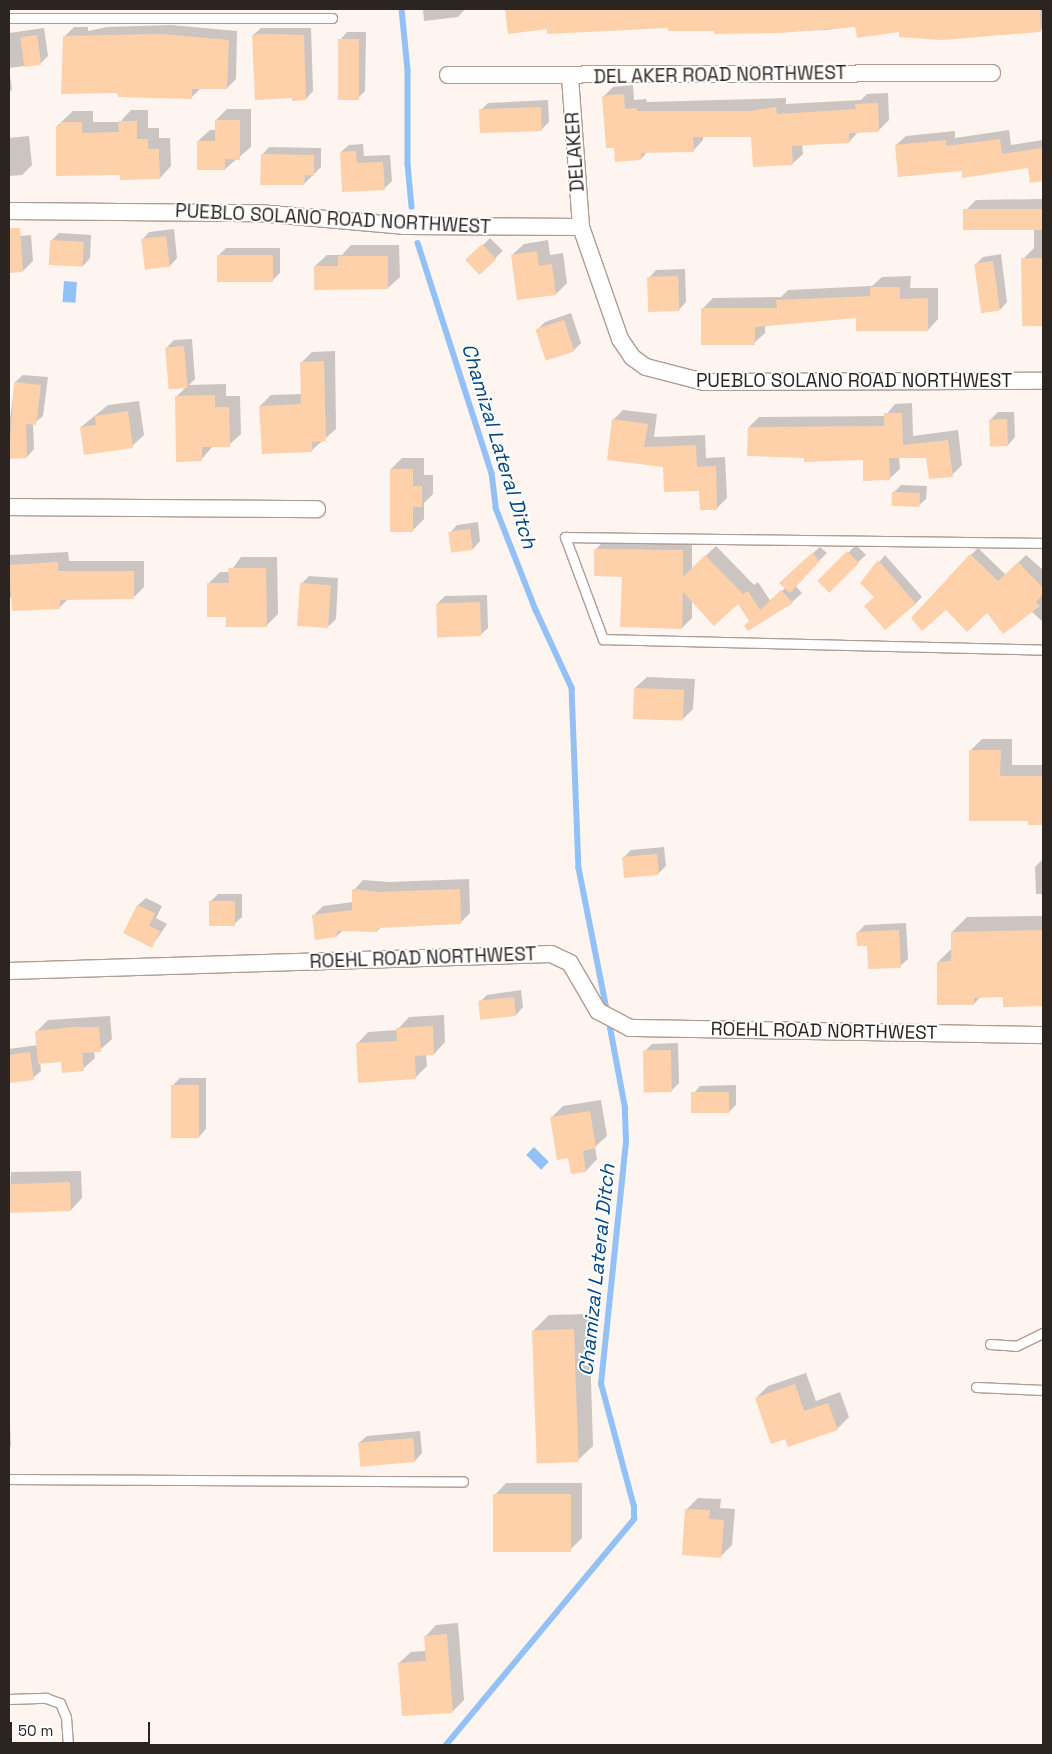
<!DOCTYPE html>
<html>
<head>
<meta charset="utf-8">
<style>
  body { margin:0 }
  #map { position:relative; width:1052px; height:1754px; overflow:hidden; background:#fef5f1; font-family:"Space Grotesk",sans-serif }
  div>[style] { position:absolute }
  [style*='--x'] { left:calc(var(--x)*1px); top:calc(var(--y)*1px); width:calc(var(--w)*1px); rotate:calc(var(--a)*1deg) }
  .water>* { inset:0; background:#93c1f6; transform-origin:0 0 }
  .shadow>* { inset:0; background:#0003; transform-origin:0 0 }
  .stream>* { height:5.5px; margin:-2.75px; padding:0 2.75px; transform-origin:2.75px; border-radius:2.75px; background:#93c1f6 }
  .building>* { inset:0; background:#fed1aa; transform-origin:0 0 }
  .roads { filter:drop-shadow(1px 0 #b19c93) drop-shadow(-1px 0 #b19c93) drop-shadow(0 1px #b19c93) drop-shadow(0 -1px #b19c93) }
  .lane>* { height:9px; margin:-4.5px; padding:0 4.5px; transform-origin:4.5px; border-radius:4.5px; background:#fff }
  .street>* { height:16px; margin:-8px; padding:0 8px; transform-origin:8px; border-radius:8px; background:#fff }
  span { translate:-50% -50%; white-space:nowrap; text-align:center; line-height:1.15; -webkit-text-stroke:4px #fff; paint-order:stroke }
  .street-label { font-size:19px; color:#2c2421 }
  .water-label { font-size:20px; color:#004583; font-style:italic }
  .frame { position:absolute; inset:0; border:10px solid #2c2421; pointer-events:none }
  .scale { position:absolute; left:10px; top:1722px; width:140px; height:22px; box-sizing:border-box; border:2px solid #2c2421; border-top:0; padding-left:6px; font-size:15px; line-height:18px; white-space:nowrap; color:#2c2421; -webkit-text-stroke:4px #fff; paint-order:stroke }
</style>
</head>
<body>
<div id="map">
  <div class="water">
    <i style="left:64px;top:281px;width:13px;height:21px;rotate:4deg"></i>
    <i style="left:534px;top:1147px;width:21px;height:11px;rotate:45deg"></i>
  </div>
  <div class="shadow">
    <i style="clip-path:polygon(423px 9px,465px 9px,458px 17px,424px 21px)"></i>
    <i style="clip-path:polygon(506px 9px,1043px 9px,1043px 29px,901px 31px,856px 26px,826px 30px,715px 33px,715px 29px,669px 27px,548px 28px,510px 33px)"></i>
    <i style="clip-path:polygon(171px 25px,237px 31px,236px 79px,227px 88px,200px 89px,191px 98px,119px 91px,65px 36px,74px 27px,88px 27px,88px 31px,107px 27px)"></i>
    <i style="clip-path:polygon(44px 28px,48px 56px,40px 64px,9px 68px,12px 89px,9px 93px,9px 33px)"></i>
    <i style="clip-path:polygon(261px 28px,311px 28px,313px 91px,306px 99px,253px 35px)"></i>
    <i style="clip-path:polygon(347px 32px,366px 32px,365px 91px,358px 98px,340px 40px)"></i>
    <i style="clip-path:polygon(633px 85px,634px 100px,646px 99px,647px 102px,786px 98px,786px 104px,861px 100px,867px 94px,888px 93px,889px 120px,879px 130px,859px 131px,849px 142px,802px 144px,803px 154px,792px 164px,753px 136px,703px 136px,703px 140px,693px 151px,647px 152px,641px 159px,615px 146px,603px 97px,613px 87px)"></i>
    <i style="clip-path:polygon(548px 100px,549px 122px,541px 130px,480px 111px,488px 103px)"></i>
    <i style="clip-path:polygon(227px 109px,251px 109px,251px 147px,225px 169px,198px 141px,210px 130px,216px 130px,216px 120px)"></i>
    <i style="clip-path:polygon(131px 110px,148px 110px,148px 128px,159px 128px,159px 138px,170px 138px,171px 166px,160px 178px,121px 174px,57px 126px,73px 111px,93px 111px,93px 122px,120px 122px)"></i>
    <i style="clip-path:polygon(1009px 130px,1011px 145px,1043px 140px,1043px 180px,1031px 182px,1029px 167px,963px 170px,896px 145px,906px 136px,955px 131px,955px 138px)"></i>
    <i style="clip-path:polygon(29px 136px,32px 165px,22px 175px,9px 176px,9px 138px)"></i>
    <i style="clip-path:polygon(363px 144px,364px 156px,390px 155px,392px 181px,384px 189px,341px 152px,349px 145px)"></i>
    <i style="clip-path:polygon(269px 147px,321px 148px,321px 167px,304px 184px,262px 155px)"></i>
    <i style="clip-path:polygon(1043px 199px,1043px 325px,1025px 325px,1023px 259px,1034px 248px,1034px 229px,964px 212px,976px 200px)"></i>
    <i style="clip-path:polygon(174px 229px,177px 258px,170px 266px,142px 240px,149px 232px)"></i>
    <i style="clip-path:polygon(59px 233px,91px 235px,90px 258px,83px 266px,52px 240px)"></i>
    <i style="clip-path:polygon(31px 235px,33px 261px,23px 271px,9px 272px,9px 237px)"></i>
    <i style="left:490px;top:238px;width:18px;height:31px;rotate:45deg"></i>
    <i style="clip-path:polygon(548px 240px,550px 255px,563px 253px,567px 283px,556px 294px,512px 255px,524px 244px)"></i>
    <i style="clip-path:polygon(351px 245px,399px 245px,400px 277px,388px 288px,315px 266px,327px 255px,342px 255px)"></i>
    <i style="clip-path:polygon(226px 248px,280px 248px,280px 273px,272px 281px,218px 256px)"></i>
    <i style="clip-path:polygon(1001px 254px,1007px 302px,1000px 310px,976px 264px,983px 257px)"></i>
    <i style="clip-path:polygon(685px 269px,686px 302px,679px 310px,649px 278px,656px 270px)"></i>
    <i style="clip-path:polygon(911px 276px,910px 288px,938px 288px,938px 319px,928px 330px,857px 317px,765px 325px,765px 333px,754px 343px,702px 309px,713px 298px,781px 297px,788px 290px,872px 286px,882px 277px)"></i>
    <i style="clip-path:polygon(571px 313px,581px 343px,574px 350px,537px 330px,545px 322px)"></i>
    <i style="clip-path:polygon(192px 339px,195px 379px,189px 385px,226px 384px,226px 396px,240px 396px,241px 434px,229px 445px,213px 446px,201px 460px,176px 397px,186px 387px,166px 348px,174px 340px)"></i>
    <i style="clip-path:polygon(335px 351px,336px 429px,312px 450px,260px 406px,271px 395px,302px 394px,301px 363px,312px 352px)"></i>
    <i style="clip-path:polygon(23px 375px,48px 377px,43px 416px,33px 424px,34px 449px,27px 457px,9px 457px,9px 426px,15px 382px)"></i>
    <i style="clip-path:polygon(139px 401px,144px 435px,132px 446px,81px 427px,108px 405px)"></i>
    <i style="clip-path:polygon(912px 403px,913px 436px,958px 430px,962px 465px,952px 475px,928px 457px,899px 457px,900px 469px,889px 479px,864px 459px,805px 457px,749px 427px,759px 417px,885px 416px,895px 404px)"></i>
    <i style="clip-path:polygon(623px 410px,657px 414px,654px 437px,705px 435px,706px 458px,725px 457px,727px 498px,717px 508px,701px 490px,665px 466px,613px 420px)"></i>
    <i style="clip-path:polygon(998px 412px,1014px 412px,1015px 437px,1008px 445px,990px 420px)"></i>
    <i style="clip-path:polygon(402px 458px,424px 458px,424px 475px,433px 475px,433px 494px,424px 503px,424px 519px,412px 531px,391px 469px)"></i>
    <i style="clip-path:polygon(901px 485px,927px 486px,926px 499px,918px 506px,893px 493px)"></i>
    <i style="clip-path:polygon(478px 522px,480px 541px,473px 549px,450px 533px,457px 525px)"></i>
    <i style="clip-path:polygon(606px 539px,692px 540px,692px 569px,716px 546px,754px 585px,758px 582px,771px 602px,786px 587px,788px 575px,820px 547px,827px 553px,795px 585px,802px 593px,792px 602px,750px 621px,738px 602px,692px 600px,692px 618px,682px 628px,596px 549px)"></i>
    <i style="clip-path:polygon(856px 545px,866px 555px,827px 590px,819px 581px)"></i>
    <i style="clip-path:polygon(978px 548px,1006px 575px,1026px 555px,1043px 570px,1043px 622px,1031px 611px,1004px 632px,971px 555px)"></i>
    <i style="clip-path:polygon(68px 552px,69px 561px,144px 561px,144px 587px,133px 598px,69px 598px,60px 607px,9px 597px,9px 555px)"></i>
    <i style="clip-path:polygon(885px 555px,922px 597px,915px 604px,876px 597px,862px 583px)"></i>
    <i style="clip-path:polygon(241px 557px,277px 557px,278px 614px,266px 626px,208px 584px,220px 572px,230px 572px)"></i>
    <i style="clip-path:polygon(309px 576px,338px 578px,336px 619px,329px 626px,301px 584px)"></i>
    <i style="clip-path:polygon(487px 595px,488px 628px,480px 635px,438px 603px,445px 596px)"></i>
    <i style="clip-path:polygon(647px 677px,695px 679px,693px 709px,682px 720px,635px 688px)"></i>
    <i style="clip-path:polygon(982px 739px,1012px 739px,1012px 765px,1043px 765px,1043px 824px,1030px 824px,1030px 820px,970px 751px)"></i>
    <i style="clip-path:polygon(664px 847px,666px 866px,658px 874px,624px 857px,631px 850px)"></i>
    <i style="clip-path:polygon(1043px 859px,1043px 894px,1036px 894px,1035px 867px)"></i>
    <i style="clip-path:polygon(469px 879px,470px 913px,460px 923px,382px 926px,377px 931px,343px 930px,337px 936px,313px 916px,323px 906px,353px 902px,354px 890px,363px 880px,389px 882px)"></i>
    <i style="clip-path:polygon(218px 894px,242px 894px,242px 917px,234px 924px,210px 902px)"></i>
    <i style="clip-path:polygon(146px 898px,162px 906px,156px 918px,167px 924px,152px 946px,125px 933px,138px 905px)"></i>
    <i style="clip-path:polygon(1043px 916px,1043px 1005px,1004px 1006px,1004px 996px,981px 996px,974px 1004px,938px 962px,952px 948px,952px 932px,967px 917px)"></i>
    <i style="clip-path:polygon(906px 923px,908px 959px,900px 966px,868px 945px,857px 933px,865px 925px)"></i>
    <i style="clip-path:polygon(521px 990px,523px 1007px,516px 1015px,480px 1002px,487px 995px)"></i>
    <i style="clip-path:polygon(444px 1015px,445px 1042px,434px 1054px,426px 1054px,427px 1066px,415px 1078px,357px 1044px,368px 1032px,397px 1030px,409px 1017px)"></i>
    <i style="clip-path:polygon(110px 1016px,112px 1039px,100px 1050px,94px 1051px,95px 1058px,83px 1069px,62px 1061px,40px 1062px,41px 1071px,33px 1078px,9px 1082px,9px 1049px,38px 1045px,37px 1031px,48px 1020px)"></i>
    <i style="clip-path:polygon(678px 1043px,679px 1083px,672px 1090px,644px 1052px,652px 1044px)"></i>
    <i style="clip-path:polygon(180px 1078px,206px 1078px,206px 1129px,199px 1137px,172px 1086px)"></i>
    <i style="clip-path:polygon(736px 1085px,736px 1105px,729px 1112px,693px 1094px,700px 1086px)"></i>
    <i style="clip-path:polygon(601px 1100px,607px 1136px,595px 1147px,597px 1159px,586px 1171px,572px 1173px,569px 1157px,551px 1118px,563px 1106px)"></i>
    <i style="clip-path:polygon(81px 1171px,82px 1198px,71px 1210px,9px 1212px,11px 1172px)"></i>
    <i style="clip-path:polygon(589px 1314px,593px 1446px,577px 1461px,534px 1330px,549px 1315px)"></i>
    <i style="clip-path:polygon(806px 1373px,816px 1401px,840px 1392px,849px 1417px,837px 1429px,786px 1438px,756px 1398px,768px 1386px)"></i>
    <i style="clip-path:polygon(9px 1403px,11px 1446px,9px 1448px)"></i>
    <i style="clip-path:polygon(420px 1431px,422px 1453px,415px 1461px,359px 1443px,367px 1436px)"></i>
    <i style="clip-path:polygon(506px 1483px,582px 1483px,582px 1538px,570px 1550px,495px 1495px)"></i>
    <i style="clip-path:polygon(698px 1498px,721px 1499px,720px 1508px,735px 1509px,732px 1545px,721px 1556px,686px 1510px)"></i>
    <i style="clip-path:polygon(458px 1623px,464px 1700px,452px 1712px,399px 1663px,411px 1652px,426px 1651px,425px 1637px,436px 1625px)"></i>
  </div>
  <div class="stream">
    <i style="--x:402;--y:9;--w:61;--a:84.4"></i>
    <i style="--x:408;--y:70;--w:94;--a:90"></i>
    <i style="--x:408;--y:164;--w:43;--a:84.7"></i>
    <i style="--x:418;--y:243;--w:242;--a:72.2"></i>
    <i style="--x:492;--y:473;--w:35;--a:83"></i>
    <i style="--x:496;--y:508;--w:110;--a:68.6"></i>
    <i style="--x:536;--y:610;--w:86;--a:65.2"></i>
    <i style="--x:572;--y:688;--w:180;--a:87.8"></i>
    <i style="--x:579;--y:868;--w:144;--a:78.8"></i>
    <i style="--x:446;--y:1745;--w:294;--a:-50.2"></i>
    <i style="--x:634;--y:1519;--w:12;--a:-90"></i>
    <i style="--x:634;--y:1507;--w:127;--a:-105"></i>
    <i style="--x:601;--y:1384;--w:243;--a:-84.1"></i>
    <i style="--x:626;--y:1142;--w:34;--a:-92"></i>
    <i style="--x:625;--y:1108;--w:81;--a:-100.6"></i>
  </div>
  <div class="building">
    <i style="clip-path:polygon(505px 9px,1040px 9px,1041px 32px,942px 40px,899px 37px,899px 32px,857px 38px,855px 27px,780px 33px,714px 34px,714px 31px,668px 31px,668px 28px,547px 34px,547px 29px,508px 34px)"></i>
    <i style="clip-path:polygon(161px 34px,229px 40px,227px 89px,192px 89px,192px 99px,118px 97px,117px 93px,61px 94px,63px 36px)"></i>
    <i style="clip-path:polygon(267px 34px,304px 35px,306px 100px,292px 101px,292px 98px,255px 100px,252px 35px)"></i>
    <i style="left:37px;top:35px;width:30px;height:17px;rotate:82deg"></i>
    <i style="left:338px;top:39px;width:21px;height:61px"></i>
    <i style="clip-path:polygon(624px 94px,625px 109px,637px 108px,637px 111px,750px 111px,776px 107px,777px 114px,856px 109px,855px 104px,878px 103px,879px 132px,849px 133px,849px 143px,792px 146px,793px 165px,753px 167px,751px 137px,693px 137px,694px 152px,641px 153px,641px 160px,615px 162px,614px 148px,606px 148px,602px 96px)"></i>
    <i style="left:541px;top:107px;width:24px;height:62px;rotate:88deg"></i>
    <i style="clip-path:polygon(215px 120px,240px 120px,240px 160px,225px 159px,225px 170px,197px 170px,197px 141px,215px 141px)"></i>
    <i style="clip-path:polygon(118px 121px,137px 121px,137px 139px,148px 139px,148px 149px,159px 149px,160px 179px,120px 180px,120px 175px,56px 176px,56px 126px,60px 126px,60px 122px,82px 122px,82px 133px,119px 132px)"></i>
    <i style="clip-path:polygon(1000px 139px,1002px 154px,1042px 148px,1043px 181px,1030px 183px,1028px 168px,962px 178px,962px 171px,898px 177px,895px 145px,946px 140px,946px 146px)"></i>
    <i style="clip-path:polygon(356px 151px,357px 163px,383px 162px,385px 190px,342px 192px,340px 152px)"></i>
    <i style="clip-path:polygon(261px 154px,314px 155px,314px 176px,305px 175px,304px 185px,260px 185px)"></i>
    <i style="left:1043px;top:209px;width:21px;height:80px;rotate:90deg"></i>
    <i style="clip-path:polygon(9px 228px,20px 228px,23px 272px,9px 273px)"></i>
    <i style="left:166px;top:236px;width:31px;height:25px;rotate:83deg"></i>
    <i style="left:50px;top:240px;width:34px;height:25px;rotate:3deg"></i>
    <i style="left:482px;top:244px;width:21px;height:23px;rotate:47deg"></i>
    <i style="clip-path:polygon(537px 251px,539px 266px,552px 264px,556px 295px,517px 300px,511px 255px)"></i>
    <i style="left:217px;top:255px;width:56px;height:27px"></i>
    <i style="clip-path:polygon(338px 256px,388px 256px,388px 289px,314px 290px,314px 266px,338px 266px)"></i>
    <i style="left:1042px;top:258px;width:68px;height:21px;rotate:89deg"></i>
    <i style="left:993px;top:261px;width:50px;height:19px;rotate:82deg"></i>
    <i style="left:678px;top:276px;width:35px;height:31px;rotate:88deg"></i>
    <i style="clip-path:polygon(870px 287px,900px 287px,900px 299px,928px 298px,928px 331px,856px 331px,856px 318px,755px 327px,755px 345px,701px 345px,701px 308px,777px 308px,776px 300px,870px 296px)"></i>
    <i style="left:564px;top:320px;width:33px;height:30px;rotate:72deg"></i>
    <i style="left:184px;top:346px;width:42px;height:19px;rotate:85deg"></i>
    <i style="clip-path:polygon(324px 361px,326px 441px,312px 442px,312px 452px,262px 454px,259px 406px,301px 404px,300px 362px)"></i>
    <i style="clip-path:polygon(14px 382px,41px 385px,36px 425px,26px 424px,27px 458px,9px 459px)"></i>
    <i style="clip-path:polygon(215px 395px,215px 407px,229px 407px,230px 447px,202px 447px,202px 461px,176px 462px,175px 396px)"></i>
    <i style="clip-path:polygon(128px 411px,133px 448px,84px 455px,80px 427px,96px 425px,95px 416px)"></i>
    <i style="clip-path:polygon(884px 413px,902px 413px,903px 445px,948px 440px,953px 477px,929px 479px,926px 458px,889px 458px,890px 480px,863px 481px,863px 460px,804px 462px,804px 458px,747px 456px,748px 427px,884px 426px)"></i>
    <i style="clip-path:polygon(612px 419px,648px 424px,644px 447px,696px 445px,697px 467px,716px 466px,717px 510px,700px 510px,699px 491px,664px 492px,663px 467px,607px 460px)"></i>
    <i style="left:1007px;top:419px;width:27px;height:18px;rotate:88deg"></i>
    <i style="clip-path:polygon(390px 469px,413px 469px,413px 486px,422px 486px,422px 507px,413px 507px,413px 532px,390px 532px)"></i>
    <i style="left:892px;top:492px;width:28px;height:14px;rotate:2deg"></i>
    <i style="left:470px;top:529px;width:21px;height:22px;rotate:82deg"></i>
    <i style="clip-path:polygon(594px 549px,683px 550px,683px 577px,705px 555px,743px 594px,748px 591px,760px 610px,781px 590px,793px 603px,748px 631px,744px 626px,749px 621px,738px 604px,714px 626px,683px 592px,682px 629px,620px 627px,622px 577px,594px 576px)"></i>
    <i style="left:847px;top:551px;width:17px;height:42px;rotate:45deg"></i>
    <i style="clip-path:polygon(812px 553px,820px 561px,790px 593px,779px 583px)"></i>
    <i style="clip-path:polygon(970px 554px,998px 581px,1018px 562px,1043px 588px,1043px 594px,1036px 602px,1040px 606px,1003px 634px,987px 613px,967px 632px,946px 610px,922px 631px,911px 618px)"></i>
    <i style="clip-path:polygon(878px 560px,916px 604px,885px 630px,864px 606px,874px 597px,860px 583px)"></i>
    <i style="clip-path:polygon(58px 562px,58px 571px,134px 571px,134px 599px,60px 600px,60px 609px,12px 611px,9px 565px)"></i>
    <i style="clip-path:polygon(228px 568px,266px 568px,267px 627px,226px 627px,226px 617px,207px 617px,207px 583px,229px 583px)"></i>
    <i style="left:300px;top:583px;width:31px;height:43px;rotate:4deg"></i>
    <i style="left:480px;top:602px;width:34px;height:44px;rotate:88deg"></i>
    <i style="left:634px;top:688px;width:50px;height:31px;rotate:2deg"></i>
    <i style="clip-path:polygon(969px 750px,1001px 750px,1000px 776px,1043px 776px,1043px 825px,1028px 825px,1028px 821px,969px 821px)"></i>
    <i style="left:657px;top:854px;width:21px;height:35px;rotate:85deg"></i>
    <i style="clip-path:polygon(352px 889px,379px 892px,460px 889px,461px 924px,378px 928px,377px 932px,337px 931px,337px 937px,315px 940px,312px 915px,352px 910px)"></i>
    <i style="left:209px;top:901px;width:26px;height:25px"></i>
    <i style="clip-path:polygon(137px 905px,155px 913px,149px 926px,160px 931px,152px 948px,123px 933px)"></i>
    <i style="clip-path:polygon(899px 930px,901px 968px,868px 969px,867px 946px,857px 946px,856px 932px)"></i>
    <i style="clip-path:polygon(1043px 930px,1043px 1006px,1003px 1007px,1003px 997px,974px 998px,974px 1005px,937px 1005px,937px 962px,951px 961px,951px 932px)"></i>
    <i style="left:514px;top:997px;width:19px;height:36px;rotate:84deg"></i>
    <i style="clip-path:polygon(433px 1026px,434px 1055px,415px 1056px,416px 1079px,358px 1083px,356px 1043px,397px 1041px,396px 1028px)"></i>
    <i style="clip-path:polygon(75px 1027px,99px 1027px,101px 1052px,82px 1053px,84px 1071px,62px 1073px,61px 1062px,38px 1064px,35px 1031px)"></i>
    <i style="left:671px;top:1050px;width:42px;height:28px;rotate:89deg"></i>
    <i style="clip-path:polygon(30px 1052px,34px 1080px,9px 1083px,9px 1055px)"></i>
    <i style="left:199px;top:1085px;width:53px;height:28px;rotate:90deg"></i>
    <i style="left:729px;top:1092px;width:21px;height:38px;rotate:90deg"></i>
    <i style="clip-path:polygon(590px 1111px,596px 1148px,583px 1151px,586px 1172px,571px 1174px,568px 1158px,557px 1160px,550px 1117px)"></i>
    <i style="left:70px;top:1182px;width:29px;height:61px;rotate:88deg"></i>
    <i style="left:574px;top:1329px;width:133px;height:42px;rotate:88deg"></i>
    <i style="clip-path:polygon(795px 1384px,804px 1411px,828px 1403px,838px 1430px,788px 1447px,785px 1439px,771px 1444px,755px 1398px)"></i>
    <i style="left:413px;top:1438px;width:24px;height:55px;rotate:85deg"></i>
    <i style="left:493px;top:1494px;width:78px;height:58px"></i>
    <i style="clip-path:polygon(685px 1509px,710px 1510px,709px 1519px,724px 1520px,721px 1558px,682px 1555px)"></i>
    <i style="clip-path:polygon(447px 1634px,453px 1713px,402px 1716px,398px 1663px,426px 1661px,424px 1636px)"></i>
  </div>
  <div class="roads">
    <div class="lane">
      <i style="--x:9;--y:18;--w:323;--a:0"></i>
      <i style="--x:1043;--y:543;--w:478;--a:-179.3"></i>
      <i style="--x:565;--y:537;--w:109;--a:69.6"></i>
      <i style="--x:603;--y:639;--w:440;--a:1.4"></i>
      <i style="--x:990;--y:1344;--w:26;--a:4"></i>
      <i style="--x:1016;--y:1346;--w:30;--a:-26"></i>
      <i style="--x:976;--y:1387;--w:67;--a:2.6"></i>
      <i style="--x:9;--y:1479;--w:454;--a:0.3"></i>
      <i style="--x:9;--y:1699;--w:37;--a:-2"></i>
      <i style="--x:46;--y:1698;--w:15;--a:20"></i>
      <i style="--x:60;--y:1703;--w:15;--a:67"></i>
      <i style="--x:66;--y:1717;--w:28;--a:86"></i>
    </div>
    <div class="street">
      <i style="--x:448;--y:75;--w:544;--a:-0.21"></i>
      <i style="--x:570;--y:77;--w:150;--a:85.8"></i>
      <i style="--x:581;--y:227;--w:119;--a:70.8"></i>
      <i style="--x:620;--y:339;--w:22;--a:56"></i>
      <i style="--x:632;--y:357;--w:17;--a:36"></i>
      <i style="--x:646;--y:367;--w:60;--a:14.5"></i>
      <i style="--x:704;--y:382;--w:339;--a:-0.2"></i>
      <i style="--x:9;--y:211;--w:250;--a:0.5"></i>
      <i style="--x:259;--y:213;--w:147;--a:5.1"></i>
      <i style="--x:405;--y:226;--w:176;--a:0.3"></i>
      <i style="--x:9;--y:507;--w:308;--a:0.4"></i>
      <i style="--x:9;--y:971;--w:542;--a:-1.8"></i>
      <i style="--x:551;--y:954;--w:21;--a:25"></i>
      <i style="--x:570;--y:963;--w:56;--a:59.7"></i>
      <i style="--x:598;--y:1011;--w:36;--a:28"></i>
      <i style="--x:630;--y:1028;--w:413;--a:1"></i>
    </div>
  </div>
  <div class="street-label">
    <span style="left:720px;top:75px;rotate:-1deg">DEL AKER ROAD NORTHWEST</span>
    <span style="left:575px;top:152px;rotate:-94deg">DELAKER</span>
    <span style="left:333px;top:219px;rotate:3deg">PUEBLO SOLANO ROAD NORTHWEST</span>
    <span style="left:854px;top:381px">PUEBLO SOLANO ROAD NORTHWEST</span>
    <span style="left:423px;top:958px;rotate:-2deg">ROEHL ROAD NORTHWEST</span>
    <span style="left:824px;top:1031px;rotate:1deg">ROEHL ROAD NORTHWEST</span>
  </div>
  <div class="water-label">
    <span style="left:499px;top:446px;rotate:73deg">Chamizal Lateral Ditch</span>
    <span style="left:597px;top:1270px;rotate:-84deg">Chamizal Lateral Ditch</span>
  </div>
  <div class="frame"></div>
  <div class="scale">50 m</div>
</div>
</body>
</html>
